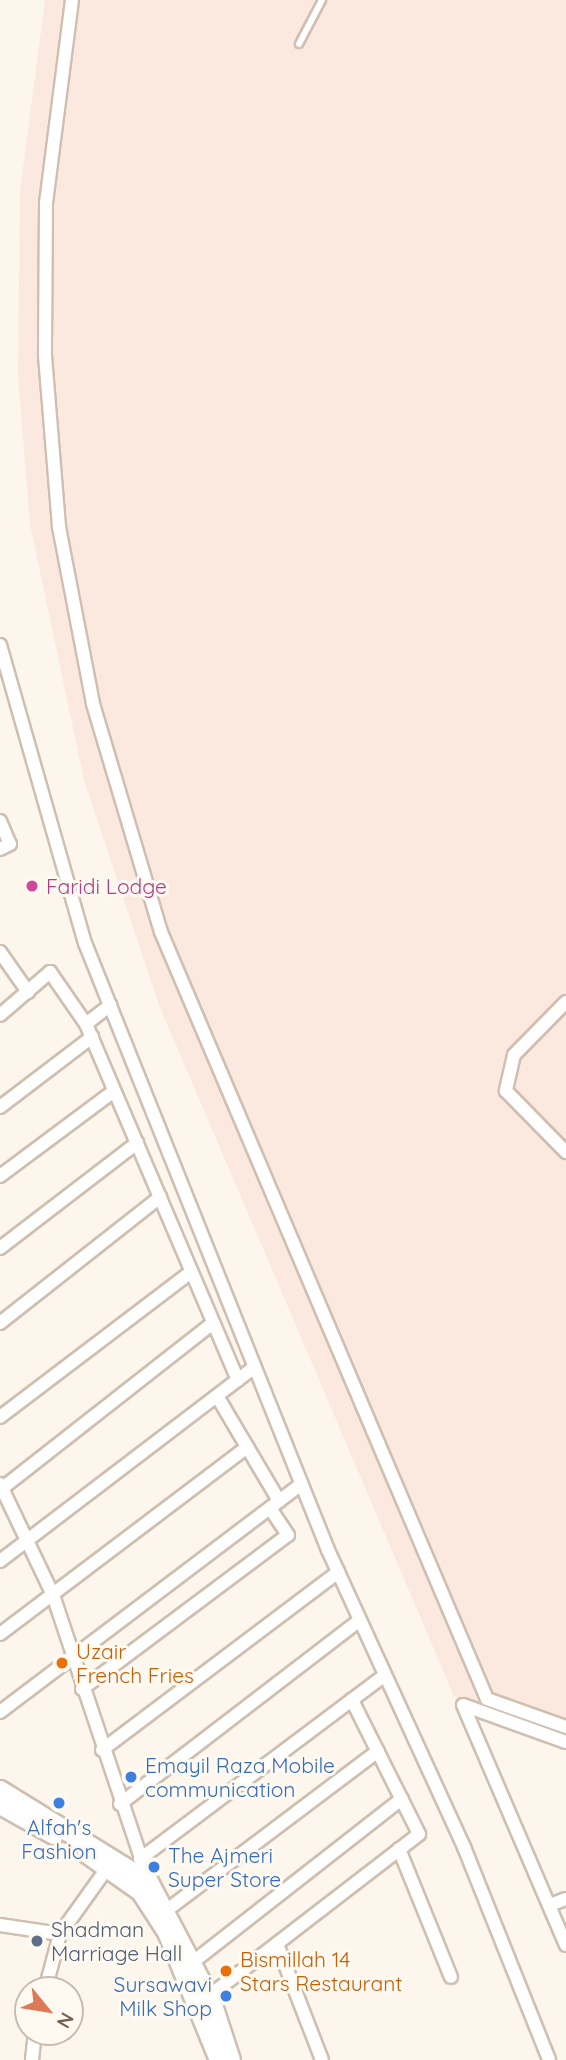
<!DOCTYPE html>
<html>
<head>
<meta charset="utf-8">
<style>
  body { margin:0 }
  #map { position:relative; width:566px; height:2060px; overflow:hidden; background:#fcf6ec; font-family:Quicksand,sans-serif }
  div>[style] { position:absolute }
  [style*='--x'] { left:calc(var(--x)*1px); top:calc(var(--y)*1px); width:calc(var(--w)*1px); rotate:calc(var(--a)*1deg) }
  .commercial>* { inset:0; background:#fbe9e0 }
  .roads { filter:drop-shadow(2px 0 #cebfb1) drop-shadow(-2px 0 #cebfb1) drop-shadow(0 2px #cebfb1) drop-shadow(0 -2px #cebfb1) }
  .service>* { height:6px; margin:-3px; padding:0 3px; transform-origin:3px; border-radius:3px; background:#fff }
  .minor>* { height:12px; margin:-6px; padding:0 6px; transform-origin:6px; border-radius:6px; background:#fff }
  .secondary>* { height:18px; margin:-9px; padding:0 9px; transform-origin:9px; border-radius:9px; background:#fff }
  .dots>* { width:19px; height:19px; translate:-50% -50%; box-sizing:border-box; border:4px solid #fefaf2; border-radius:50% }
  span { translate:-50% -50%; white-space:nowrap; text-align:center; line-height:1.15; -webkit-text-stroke:6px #fefaf2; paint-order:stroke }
  .hotel-label { font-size:21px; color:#b23c85 }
  .left { translate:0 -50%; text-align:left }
  .food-label { font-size:21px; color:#c56008 }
  .shop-label { font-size:21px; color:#366cbe }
  .right { translate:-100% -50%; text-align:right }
  .service-label { font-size:21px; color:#4e5e75 }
  .north { position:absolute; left:14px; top:1976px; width:70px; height:70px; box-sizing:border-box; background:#fefaf2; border:2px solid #c8bcb1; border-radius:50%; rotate:120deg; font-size:19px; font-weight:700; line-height:28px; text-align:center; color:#775e4f }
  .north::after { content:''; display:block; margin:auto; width:24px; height:32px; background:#de7958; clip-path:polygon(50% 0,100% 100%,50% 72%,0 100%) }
</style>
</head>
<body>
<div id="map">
  <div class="commercial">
    <i style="clip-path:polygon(45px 0,566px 0,566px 1736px,454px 1696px,159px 1005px,84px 780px,30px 524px,18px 376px,20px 192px)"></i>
  </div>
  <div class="roads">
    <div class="service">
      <i style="--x:299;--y:44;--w:50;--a:-62.4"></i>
    </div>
    <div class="minor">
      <i style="--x:72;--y:0;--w:205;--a:97.3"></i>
      <i style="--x:46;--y:203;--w:153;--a:90.4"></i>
      <i style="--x:45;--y:356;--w:172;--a:85.3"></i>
      <i style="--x:59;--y:527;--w:180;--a:79.1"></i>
      <i style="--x:93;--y:704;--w:238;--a:73.4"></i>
      <i style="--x:161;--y:932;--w:833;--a:66.97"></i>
      <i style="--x:487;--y:1699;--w:84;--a:19.5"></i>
      <i style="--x:0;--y:645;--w:310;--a:74.1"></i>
      <i style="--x:85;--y:943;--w:654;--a:68.18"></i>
      <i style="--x:328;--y:1550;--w:327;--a:65.4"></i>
      <i style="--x:464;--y:1847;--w:229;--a:68.2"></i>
      <i style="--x:0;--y:821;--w:25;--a:67"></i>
      <i style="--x:10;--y:844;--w:11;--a:153"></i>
      <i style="--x:0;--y:952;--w:49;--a:55"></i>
      <i style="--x:566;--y:1002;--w:74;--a:134.5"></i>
      <i style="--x:514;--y:1055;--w:37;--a:103"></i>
      <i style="--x:506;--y:1091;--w:86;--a:45.5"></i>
      <i style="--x:0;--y:1015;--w:66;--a:-40.7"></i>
      <i style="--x:50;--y:972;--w:63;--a:55.3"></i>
      <i style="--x:86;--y:1024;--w:31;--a:-38"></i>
      <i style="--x:86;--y:1024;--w:387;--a:66.9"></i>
      <i style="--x:0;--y:1107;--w:116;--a:-37.3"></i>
      <i style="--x:0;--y:1176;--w:142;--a:-36.7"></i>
      <i style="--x:0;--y:1248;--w:173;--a:-37.5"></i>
      <i style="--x:0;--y:1323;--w:204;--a:-38.2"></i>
      <i style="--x:217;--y:1396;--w:122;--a:59.4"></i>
      <i style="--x:0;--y:1417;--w:240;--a:-37.2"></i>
      <i style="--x:0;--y:1484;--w:123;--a:64.5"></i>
      <i style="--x:53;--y:1595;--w:303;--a:71.5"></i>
      <i style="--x:0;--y:1490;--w:271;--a:-38.1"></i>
      <i style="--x:0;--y:1561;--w:320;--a:-37.3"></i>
      <i style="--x:0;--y:1634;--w:310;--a:-37.1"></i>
      <i style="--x:82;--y:1689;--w:257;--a:-36.8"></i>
      <i style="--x:288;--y:1535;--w:32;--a:-124"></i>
      <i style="--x:0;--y:1712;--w:378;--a:-37.1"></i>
      <i style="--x:566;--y:1742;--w:109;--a:-160.2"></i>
      <i style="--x:463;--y:1705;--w:261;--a:66.8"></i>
      <i style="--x:102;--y:1750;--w:296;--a:-37"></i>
      <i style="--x:120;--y:1804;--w:302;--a:-37.5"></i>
      <i style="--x:399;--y:1849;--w:138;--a:67.9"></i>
      <i style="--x:140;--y:1859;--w:306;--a:-36.9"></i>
      <i style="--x:550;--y:1905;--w:17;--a:-21"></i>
      <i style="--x:167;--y:1910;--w:264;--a:-37"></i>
      <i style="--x:0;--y:1925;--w:61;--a:8.5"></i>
      <i style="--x:277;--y:1944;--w:124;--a:68.8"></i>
      <i style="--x:193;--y:1962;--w:265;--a:-38"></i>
      <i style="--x:45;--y:1990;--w:58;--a:-75"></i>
      <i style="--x:60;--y:1934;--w:82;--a:-54.4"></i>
      <i style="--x:209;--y:1996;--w:265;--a:-37.6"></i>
      <i style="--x:419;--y:1834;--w:150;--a:-116.6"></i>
      <i style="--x:32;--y:2060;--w:28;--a:-84"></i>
    </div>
    <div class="secondary">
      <i style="--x:0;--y:1790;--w:175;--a:31.7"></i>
      <i style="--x:149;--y:1882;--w:136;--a:62.3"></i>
      <i style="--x:212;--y:2002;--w:61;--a:71.9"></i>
      <i style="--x:0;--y:1805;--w:62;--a:29.1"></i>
      <i style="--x:87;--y:1854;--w:66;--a:35.1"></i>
      <i style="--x:141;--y:1892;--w:48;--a:57"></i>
      <i style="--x:167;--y:1932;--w:138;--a:67.9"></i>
    </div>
  </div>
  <div class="dots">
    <i style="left:32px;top:886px;background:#d1479c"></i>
    <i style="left:62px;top:1663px;background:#e8710a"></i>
    <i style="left:131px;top:1777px;background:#3f7fe0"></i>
    <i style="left:59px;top:1803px;background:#3f7fe0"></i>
    <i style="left:154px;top:1867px;background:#3f7fe0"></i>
    <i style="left:37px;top:1941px;background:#5c6f8a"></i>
    <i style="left:226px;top:1971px;background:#e8710a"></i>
    <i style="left:226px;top:1996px;background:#3f7fe0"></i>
  </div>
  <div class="hotel-label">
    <span class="left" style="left:46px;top:886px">Faridi Lodge</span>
  </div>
  <div class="food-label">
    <span class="left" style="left:76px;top:1663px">Uzair<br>French Fries</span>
    <span class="left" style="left:240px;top:1971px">Bismillah 14<br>Stars Restaurant</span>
  </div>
  <div class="shop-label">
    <span class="left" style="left:145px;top:1777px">Emayil Raza Mobile<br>communication</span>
    <span style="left:59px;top:1839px">Alfah's<br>Fashion</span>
    <span class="left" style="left:168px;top:1867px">The Ajmeri<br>Super Store</span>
    <span class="right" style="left:212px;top:1996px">Sursawavi<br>Milk Shop</span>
  </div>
  <div class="service-label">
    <span class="left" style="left:51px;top:1941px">Shadman<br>Marriage Hall</span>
  </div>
  <div class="north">N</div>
</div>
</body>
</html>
